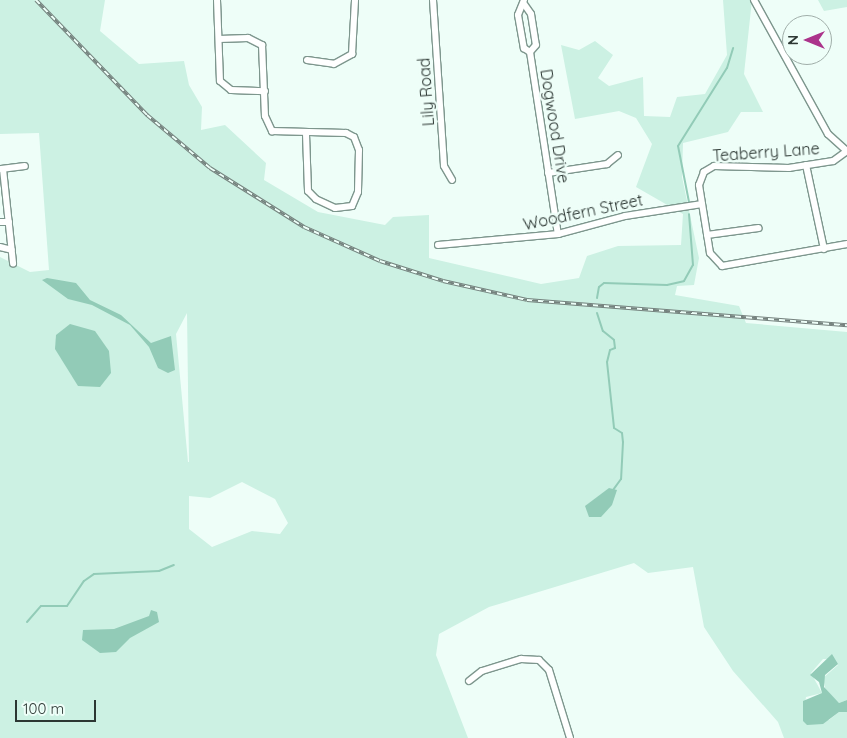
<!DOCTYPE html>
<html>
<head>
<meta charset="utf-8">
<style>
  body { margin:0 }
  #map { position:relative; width:847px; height:738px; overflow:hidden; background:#eefef8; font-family:Quicksand,sans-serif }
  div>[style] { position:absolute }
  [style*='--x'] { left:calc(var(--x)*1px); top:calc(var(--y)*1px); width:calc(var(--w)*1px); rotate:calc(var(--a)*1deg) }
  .green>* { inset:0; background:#ccf1e3 }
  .water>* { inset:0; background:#92cbb7 }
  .stream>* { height:2px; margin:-1px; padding:0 1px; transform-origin:1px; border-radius:1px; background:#92cbb7 }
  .roads { filter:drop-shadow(1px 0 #7d968d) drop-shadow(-1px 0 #7d968d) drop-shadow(0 1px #7d968d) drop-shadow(0 -1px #7d968d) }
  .minor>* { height:6px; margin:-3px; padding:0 3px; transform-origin:3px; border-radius:3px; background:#fff }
  .rail>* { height:4px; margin-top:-2px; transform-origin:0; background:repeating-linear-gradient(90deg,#eefef8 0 5.5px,#75827e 0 11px); box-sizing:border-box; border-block:1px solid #75827e }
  span { translate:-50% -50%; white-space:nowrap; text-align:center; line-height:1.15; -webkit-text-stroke:5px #eefef8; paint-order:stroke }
  .street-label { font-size:16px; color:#2c3733 }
  .north { position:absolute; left:782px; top:15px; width:50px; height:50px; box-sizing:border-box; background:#eefef8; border:1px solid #a0aea9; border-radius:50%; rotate:270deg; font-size:14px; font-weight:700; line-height:20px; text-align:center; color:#2c3733 }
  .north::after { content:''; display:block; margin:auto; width:18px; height:22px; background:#ab348b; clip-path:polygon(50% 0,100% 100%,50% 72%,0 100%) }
  .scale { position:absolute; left:15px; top:700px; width:81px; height:22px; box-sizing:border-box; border:2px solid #2c3733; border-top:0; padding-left:6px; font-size:15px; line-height:18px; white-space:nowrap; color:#2c3733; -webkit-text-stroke:4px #eefef8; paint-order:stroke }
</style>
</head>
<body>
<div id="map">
  <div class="green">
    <i style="clip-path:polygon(evenodd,0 0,105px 0,100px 31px,139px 64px,184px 61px,189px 85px,202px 107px,201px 130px,225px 125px,266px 163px,264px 180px,318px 212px,385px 225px,393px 217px,429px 215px,429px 258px,541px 284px,579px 278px,587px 256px,618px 246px,681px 245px,683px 214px,636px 187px,652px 144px,636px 118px,619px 111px,575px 119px,561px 45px,579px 50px,595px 41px,613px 55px,598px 78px,609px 86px,643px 77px,644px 116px,670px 117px,677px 97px,705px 94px,727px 55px,723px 0,752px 0,744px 74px,763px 112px,741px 112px,728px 132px,683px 143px,682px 177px,699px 258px,694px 285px,677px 286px,675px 295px,739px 306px,746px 323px,847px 332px,847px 700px,839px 703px,826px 692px,823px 678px,838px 665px,834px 659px,823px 659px,811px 673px,822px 693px,806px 697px,803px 717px,829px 720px,839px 712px,847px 712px,847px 738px,784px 738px,778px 722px,733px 671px,704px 627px,693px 567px,648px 573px,634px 563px,489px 607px,439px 634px,436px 655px,468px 738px,0 738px,0 257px,30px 272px,49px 270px,39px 133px,0 134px,0 0,187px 313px,189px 462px,188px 462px,176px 334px,187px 313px,0 0,242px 482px,275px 499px,288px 523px,280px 534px,252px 531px,212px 547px,189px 529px,189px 496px,210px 498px,242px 482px)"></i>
    <i style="clip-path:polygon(818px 0,847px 0,847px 7px,824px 11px)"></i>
  </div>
  <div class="water">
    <i style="clip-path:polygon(47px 278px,76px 283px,90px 300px,121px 315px,151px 343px,171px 336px,175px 370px,168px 373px,158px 368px,149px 347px,130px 325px,92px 305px,68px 299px,42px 280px)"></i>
    <i style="clip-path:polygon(70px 324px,95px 331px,109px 351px,111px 373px,100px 387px,78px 386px,55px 349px,56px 335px)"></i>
    <i style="clip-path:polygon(609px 488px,617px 490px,612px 505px,601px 517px,589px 517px,585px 506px)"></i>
    <i style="clip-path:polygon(151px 610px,157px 612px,159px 622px,130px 638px,116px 652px,100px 653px,82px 640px,83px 630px,114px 629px,149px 616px)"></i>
    <i style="clip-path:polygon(832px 654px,838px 664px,825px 675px,824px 687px,839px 703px,847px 700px,847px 712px,839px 712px,823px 724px,807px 725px,803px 721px,803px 701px,822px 693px,819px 682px,810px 675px)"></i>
  </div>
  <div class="stream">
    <i style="--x:689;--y:202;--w:57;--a:-101.1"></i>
    <i style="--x:678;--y:146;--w:92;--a:-57.9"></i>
    <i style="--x:727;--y:68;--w:21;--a:-73"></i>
    <i style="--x:597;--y:298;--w:11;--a:-80"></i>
    <i style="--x:599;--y:287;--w:6;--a:-39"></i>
    <i style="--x:604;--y:283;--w:63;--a:1.8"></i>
    <i style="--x:667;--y:285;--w:17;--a:-13"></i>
    <i style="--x:684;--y:281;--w:18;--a:-61"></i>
    <i style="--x:693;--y:265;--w:51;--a:-94.5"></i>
    <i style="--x:597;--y:313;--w:19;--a:72"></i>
    <i style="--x:603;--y:331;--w:14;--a:39"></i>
    <i style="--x:614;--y:340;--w:8;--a:83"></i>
    <i style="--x:615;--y:348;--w:5;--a:158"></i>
    <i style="--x:610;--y:350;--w:12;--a:104"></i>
    <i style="--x:607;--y:362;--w:66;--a:83.9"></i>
    <i style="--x:614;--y:428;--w:9;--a:32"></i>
    <i style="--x:622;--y:433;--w:9;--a:84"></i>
    <i style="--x:623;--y:442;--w:37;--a:93"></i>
    <i style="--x:621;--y:479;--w:14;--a:126"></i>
    <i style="--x:27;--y:622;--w:21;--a:-49"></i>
    <i style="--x:41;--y:606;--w:26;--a:0"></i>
    <i style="--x:67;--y:606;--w:30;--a:-56"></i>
    <i style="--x:84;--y:581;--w:12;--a:-35"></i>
    <i style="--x:94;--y:574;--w:65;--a:-2.6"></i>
    <i style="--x:159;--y:571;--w:16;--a:-22"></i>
  </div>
  <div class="roads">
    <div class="minor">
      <i style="--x:217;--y:0;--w:81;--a:87.9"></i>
      <i style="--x:220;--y:81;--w:14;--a:39"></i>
      <i style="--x:231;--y:90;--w:34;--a:2"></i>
      <i style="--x:433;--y:0;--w:166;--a:86.2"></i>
      <i style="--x:444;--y:166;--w:16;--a:60"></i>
      <i style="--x:524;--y:0;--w:16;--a:112"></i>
      <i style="--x:518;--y:15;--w:34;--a:80"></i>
      <i style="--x:524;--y:48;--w:7;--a:34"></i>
      <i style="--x:530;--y:52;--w:184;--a:81.3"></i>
      <i style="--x:754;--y:0;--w:153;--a:61.1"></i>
      <i style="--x:828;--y:134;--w:25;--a:42"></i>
      <i style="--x:524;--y:4;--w:12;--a:55"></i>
      <i style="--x:531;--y:14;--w:31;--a:81"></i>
      <i style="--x:536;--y:45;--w:9;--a:131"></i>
      <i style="--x:219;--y:39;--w:29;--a:-2"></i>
      <i style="--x:248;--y:38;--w:16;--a:27"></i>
      <i style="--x:262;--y:45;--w:71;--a:87.6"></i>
      <i style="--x:265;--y:116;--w:17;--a:65"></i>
      <i style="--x:272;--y:131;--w:74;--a:1.5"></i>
      <i style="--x:346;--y:133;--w:9;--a:27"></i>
      <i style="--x:354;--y:137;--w:14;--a:69"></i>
      <i style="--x:359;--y:150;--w:42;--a:91.4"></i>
      <i style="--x:358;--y:192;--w:15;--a:113"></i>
      <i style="--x:352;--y:206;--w:17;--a:173"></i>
      <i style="--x:335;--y:208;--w:21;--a:-155"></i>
      <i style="--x:316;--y:199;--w:11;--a:-135"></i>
      <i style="--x:308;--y:191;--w:57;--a:-92"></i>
      <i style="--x:307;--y:60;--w:27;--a:8"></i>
      <i style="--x:334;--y:64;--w:21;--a:-29"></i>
      <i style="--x:352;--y:54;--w:54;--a:-86.8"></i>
      <i style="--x:847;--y:151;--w:17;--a:144"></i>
      <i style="--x:833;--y:161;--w:45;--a:171"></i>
      <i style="--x:789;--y:168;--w:75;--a:-178.5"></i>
      <i style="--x:714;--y:166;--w:12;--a:149"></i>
      <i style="--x:704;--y:172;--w:14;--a:111"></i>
      <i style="--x:699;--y:185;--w:69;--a:80.8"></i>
      <i style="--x:710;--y:253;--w:18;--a:47"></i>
      <i style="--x:722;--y:266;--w:127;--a:-10"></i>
      <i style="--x:806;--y:165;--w:86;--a:77.9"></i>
      <i style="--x:1;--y:169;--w:24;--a:-7"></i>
      <i style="--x:3;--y:169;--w:95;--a:83.9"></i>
      <i style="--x:548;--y:173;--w:60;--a:-8.7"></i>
      <i style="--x:607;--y:164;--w:14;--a:-39"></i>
      <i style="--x:0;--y:222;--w:9;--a:0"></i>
      <i style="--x:707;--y:235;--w:52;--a:-7.7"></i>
      <i style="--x:438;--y:245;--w:121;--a:-5.2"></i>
      <i style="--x:558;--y:234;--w:69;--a:-15"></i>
      <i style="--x:625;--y:216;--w:78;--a:-8.9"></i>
      <i style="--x:0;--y:247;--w:12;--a:14"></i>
      <i style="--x:469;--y:681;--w:16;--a:-38"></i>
      <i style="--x:482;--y:671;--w:41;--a:-17.1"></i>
      <i style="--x:521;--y:659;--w:18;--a:3"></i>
      <i style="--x:539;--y:660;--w:14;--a:45"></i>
      <i style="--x:549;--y:670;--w:71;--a:72.8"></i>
    </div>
  </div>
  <div class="rail">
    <i style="--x:36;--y:0;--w:160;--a:46"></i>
    <i style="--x:147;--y:115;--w:82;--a:40.1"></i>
    <i style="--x:210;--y:168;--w:111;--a:32.1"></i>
    <i style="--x:304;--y:227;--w:83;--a:24.1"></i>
    <i style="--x:380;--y:261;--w:66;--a:17.6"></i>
    <i style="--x:443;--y:281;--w:86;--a:12.7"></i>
    <i style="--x:527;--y:300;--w:321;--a:4.5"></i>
  </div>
  <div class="street-label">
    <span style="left:426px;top:92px;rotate:-94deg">Lily Road</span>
    <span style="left:555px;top:126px;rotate:81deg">Dogwood Drive</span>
    <span style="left:766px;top:152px;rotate:-4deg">Teaberry Lane</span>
    <span style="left:583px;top:212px;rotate:-12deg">Woodfern Street</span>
  </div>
  <div class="north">N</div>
  <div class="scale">100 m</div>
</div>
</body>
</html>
